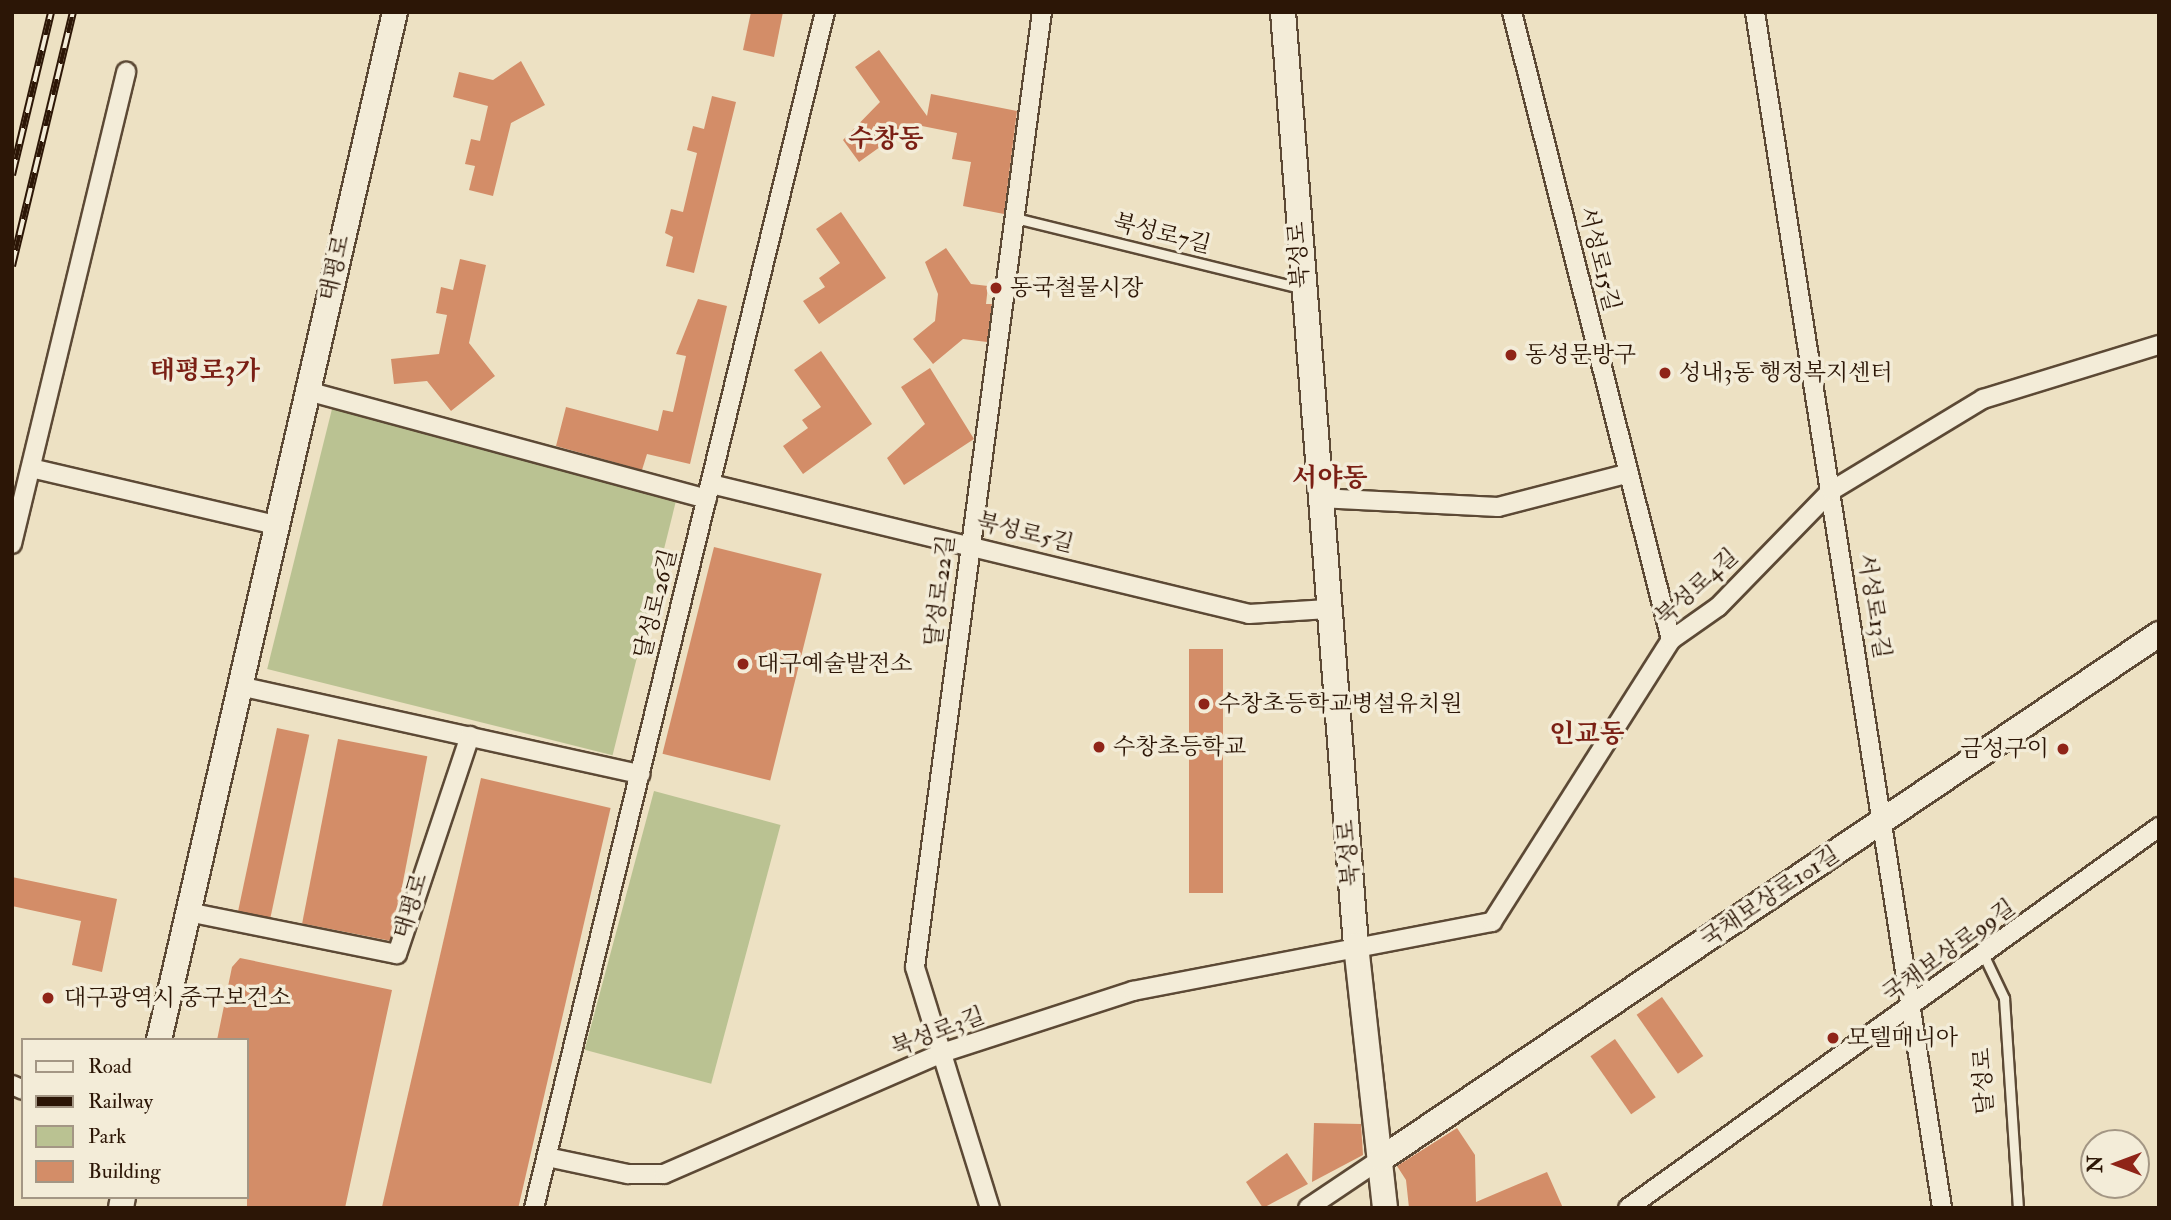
<!DOCTYPE html>
<html>
<head>
<meta charset="utf-8">
<style>
  body { margin:0 }
  #map { position:relative; width:2171px; height:1220px; overflow:hidden; background:#ede1c3; font-family:"IM FELL Double Pica","Noto Serif KR",serif }
  div>[style] { position:absolute }
  [style*='--x'] { left:calc(var(--x)*1px); top:calc(var(--y)*1px); width:calc(var(--w)*1px); rotate:calc(var(--a)*1deg) }
  .green>* { inset:0; background:#bac292; transform-origin:0 0 }
  .building>* { inset:0; background:#d38d68; transform-origin:0 0 }
  .roads { filter:drop-shadow(2px 0 #5c4935) drop-shadow(-2px 0 #5c4935) drop-shadow(0 2px #5c4935) drop-shadow(0 -2px #5c4935) }
  .lane>* { height:9px; margin:-4.5px; padding:0 4.5px; transform-origin:4.5px; border-radius:4.5px; background:#f3ecd8 }
  .street>* { height:18px; margin:-9px; padding:0 9px; transform-origin:9px; border-radius:9px; background:#f3ecd8 }
  .secondary>* { height:24px; margin:-12px; padding:0 12px; transform-origin:12px; border-radius:12px; background:#f3ecd8 }
  .rail>* { height:8px; margin-top:-4px; transform-origin:0; background:repeating-linear-gradient(90deg,#f3ecd8 0 16px,#2c1606 0 32px); box-sizing:border-box; border-block:2px solid #2c1606 }
  .dots>* { width:19px; height:19px; translate:-50% -50%; box-sizing:border-box; border:4px solid #f3ecd8; border-radius:50% }
  span { translate:-50% -50%; white-space:nowrap; text-align:center; line-height:1.15; -webkit-text-stroke:7px #f3ecd8; paint-order:stroke }
  .street-label { font-size:23px; color:#2c1606 }
  .poi-label { font-size:23px; color:#2c1606 }
  .left { translate:0 -50%; text-align:left }
  .right { translate:-100% -50%; text-align:right }
  .quarter-label { font-size:26px; color:#7a1f14; font-weight:700 }
  .frame { position:absolute; inset:0; border:14px solid #2c1606; pointer-events:none }
  .legend { position:absolute; left:21px; top:1038px; width:228px; height:161px; box-sizing:border-box; background:#f3ecd8; border:2px solid #a39684; margin:0; padding:9px 12px; list-style:none; font-size:21px; color:#2c1606 }
  .legend li { display:flex; align-items:center; gap:14px; height:35px }
  .legend b { width:35px; border:2px solid #a39684 }
  .north { position:absolute; left:2080px; top:1129px; width:70px; height:70px; box-sizing:border-box; background:#f3ecd8; border:2px solid #a39684; border-radius:50%; rotate:270deg; font-size:19px; font-weight:700; line-height:28px; text-align:center; color:#2c1606 }
  .north::after { content:''; display:block; margin:auto; width:24px; height:32px; background:#8f2418; clip-path:polygon(50% 0,100% 100%,50% 72%,0 100%) }
</style>
</head>
<body>
<div id="map">
  <div class="green">
    <i style="left:332px;top:409px;width:356px;height:268px;rotate:14deg"></i>
    <i style="left:654px;top:791px;width:131px;height:268px;rotate:15deg"></i>
  </div>
  <div class="building">
    <i style="clip-path:polygon(751px 12px,783px 12px,774px 57px,743px 50px)"></i>
    <i style="clip-path:polygon(879px 50px,927px 116px,931px 94px,1017px 111px,1004px 214px,963px 206px,971px 162px,952px 159px,957px 133px,912px 124px,859px 162px,843px 140px,880px 102px,855px 67px)"></i>
    <i style="clip-path:polygon(521px 61px,545px 105px,511px 123px,493px 196px,469px 190px,475px 166px,465px 164px,471px 139px,480px 141px,488px 106px,453px 97px,459px 72px,493px 80px)"></i>
    <i style="clip-path:polygon(712px 96px,736px 102px,694px 273px,666px 266px,673px 237px,665px 233px,671px 209px,683px 212px,697px 153px,687px 150px,693px 126px,704px 129px)"></i>
    <i style="clip-path:polygon(841px 212px,886px 278px,819px 324px,803px 301px,825px 287px,819px 278px,840px 263px,816px 229px)"></i>
    <i style="clip-path:polygon(946px 248px,971px 284px,988px 286px,986px 304px,992px 304px,987px 342px,963px 339px,933px 364px,913px 339px,935px 321px,938px 294px,925px 262px)"></i>
    <i style="clip-path:polygon(460px 259px,486px 265px,469px 343px,495px 376px,451px 411px,427px 381px,394px 384px,391px 359px,439px 354px,447px 315px,436px 313px,441px 287px,453px 290px)"></i>
    <i style="clip-path:polygon(698px 299px,727px 306px,690px 464px,647px 454px,642px 470px,556px 446px,566px 407px,658px 431px,663px 410px,673px 412px,686px 356px,676px 354px)"></i>
    <i style="clip-path:polygon(821px 351px,872px 424px,803px 474px,783px 446px,808px 428px,802px 420px,821px 407px,794px 370px)"></i>
    <i style="clip-path:polygon(930px 368px,974px 439px,904px 485px,887px 458px,925px 424px,901px 387px)"></i>
    <i style="left:714px;top:547px;width:111px;height:213px;rotate:14deg"></i>
    <i style="left:1189px;top:649px;width:34px;height:244px"></i>
    <i style="left:277px;top:728px;width:33px;height:187px;rotate:12deg"></i>
    <i style="left:338px;top:739px;width:91px;height:188px;rotate:11deg"></i>
    <i style="left:481px;top:778px;width:133px;height:440px;rotate:13deg"></i>
    <i style="clip-path:polygon(12px 877px,117px 899px,102px 972px,72px 965px,81px 921px,12px 906px)"></i>
    <i style="clip-path:polygon(240px 958px,392px 990px,345px 1208px,247px 1208px,247px 1040px,217px 1040px,232px 967px)"></i>
    <i style="left:1662px;top:997px;width:72px;height:31px;rotate:55deg"></i>
    <i style="left:1615px;top:1039px;width:71px;height:30px;rotate:55deg"></i>
    <i style="clip-path:polygon(1314px 1123px,1361px 1124px,1363px 1155px,1312px 1182px)"></i>
    <i style="clip-path:polygon(1457px 1128px,1475px 1155px,1476px 1202px,1547px 1172px,1563px 1208px,1409px 1208px,1406px 1180px,1397px 1166px)"></i>
    <i style="clip-path:polygon(1287px 1153px,1308px 1184px,1263px 1208px,1246px 1182px)"></i>
  </div>
  <div class="roads">
    <div class="lane">
      <i style="--x:1015;--y:218;--w:294;--a:13.8"></i>
      <i style="--x:1984;--y:956;--w:47;--a:64.5"></i>
      <i style="--x:2004;--y:998;--w:210;--a:86.2"></i>
    </div>
    <div class="street">
      <i style="--x:1512;--y:12;--w:648;--a:75.79"></i>
      <i style="--x:1755;--y:12;--w:1211;--a:81.11"></i>
      <i style="--x:307;--y:391;--w:414;--a:15.1"></i>
      <i style="--x:31;--y:468;--w:251;--a:13.1"></i>
      <i style="--x:711;--y:484;--w:553;--a:13.58"></i>
      <i style="--x:1249;--y:614;--w:79;--a:-3.6"></i>
      <i style="--x:1319;--y:498;--w:179;--a:2.9"></i>
      <i style="--x:1498;--y:507;--w:135;--a:-14.5"></i>
      <i style="--x:12;--y:544;--w:486;--a:-76.4"></i>
      <i style="--x:239;--y:686;--w:411;--a:12.4"></i>
      <i style="--x:188;--y:912;--w:213;--a:11.4"></i>
      <i style="--x:397;--y:954;--w:230;--a:-71.5"></i>
      <i style="--x:12;--y:1085;--w:12;--a:24"></i>
      <i style="--x:547;--y:1157;--w:83;--a:11.9"></i>
      <i style="--x:628;--y:1174;--w:36;--a:0"></i>
      <i style="--x:664;--y:1174;--w:303;--a:-23.5"></i>
      <i style="--x:942;--y:1053;--w:201;--a:-18"></i>
      <i style="--x:1133;--y:991;--w:366;--a:-10.9"></i>
      <i style="--x:1492;--y:922;--w:334;--a:-57.6"></i>
      <i style="--x:1671;--y:640;--w:57;--a:-35.1"></i>
      <i style="--x:1718;--y:607;--w:162;--a:-45.8"></i>
      <i style="--x:1831;--y:491;--w:178;--a:-31.2"></i>
      <i style="--x:1983;--y:399;--w:184;--a:-17.1"></i>
      <i style="--x:534;--y:1208;--w:1231;--a:-76.33"></i>
      <i style="--x:990;--y:1208;--w:252;--a:-107.3"></i>
      <i style="--x:915;--y:967;--w:963;--a:-82.43"></i>
      <i style="--x:1308;--y:1208;--w:88;--a:-33.9"></i>
      <i style="--x:1628;--y:1208;--w:654;--a:-35.66"></i>
    </div>
    <div class="secondary">
      <i style="--x:1283;--y:12;--w:936;--a:85.53"></i>
      <i style="--x:1356;--y:945;--w:265;--a:83.7"></i>
      <i style="--x:159;--y:1040;--w:1055;--a:-77.07"></i>
      <i style="--x:1381;--y:1159;--w:939;--a:-34.01"></i>
      <i style="--x:121;--y:1208;--w:11;--a:-80"></i>
    </div>
  </div>
  <div class="rail">
    <i style="--x:12;--y:175;--w:168;--a:-76.5"></i>
    <i style="--x:12;--y:266;--w:261;--a:-76.5"></i>
  </div>
  <div class="dots">
    <i style="left:996px;top:288px;background:#8f2418"></i>
    <i style="left:1511px;top:355px;background:#8f2418"></i>
    <i style="left:1665px;top:373px;background:#8f2418"></i>
    <i style="left:743px;top:664px;background:#8f2418"></i>
    <i style="left:1204px;top:704px;background:#8f2418"></i>
    <i style="left:1099px;top:747px;background:#8f2418"></i>
    <i style="left:2063px;top:749px;background:#8f2418"></i>
    <i style="left:48px;top:998px;background:#8f2418"></i>
    <i style="left:1833px;top:1038px;background:#8f2418"></i>
  </div>
  <div class="street-label">
    <span style="left:1162px;top:234px;rotate:14deg">북성로7길</span>
    <span style="left:1299px;top:255px;rotate:-94deg">북성로</span>
    <span style="left:1599px;top:259px;rotate:76deg">서성로15길</span>
    <span style="left:335px;top:268px;rotate:-77deg">태평로</span>
    <span style="left:1025px;top:533px;rotate:14deg">북성로5길</span>
    <span style="left:1697px;top:587px;rotate:-42deg">북성로4길</span>
    <span style="left:940px;top:591px;rotate:-83deg">달성로22길</span>
    <span style="left:656px;top:604px;rotate:-76deg">달성로26길</span>
    <span style="left:1874px;top:606px;rotate:81deg">서성로13길</span>
    <span style="left:1349px;top:853px;rotate:-95deg">북성로</span>
    <span style="left:1770px;top:897px;rotate:-34deg">국채보상로101길</span>
    <span style="left:411px;top:906px;rotate:-73deg">태평로</span>
    <span style="left:1949px;top:951px;rotate:-36deg">국채보상로99길</span>
    <span style="left:938px;top:1032px;rotate:-21deg">북성로3길</span>
    <span style="left:1984px;top:1081px;rotate:-93deg">달성로</span>
  </div>
  <div class="poi-label">
    <span class="left" style="left:1010px;top:288px">동국철물시장</span>
    <span class="left" style="left:1525px;top:355px">동성문방구</span>
    <span class="left" style="left:1679px;top:373px">성내3동 행정복지센터</span>
    <span class="left" style="left:757px;top:664px">대구예술발전소</span>
    <span class="left" style="left:1218px;top:704px">수창초등학교병설유치원</span>
    <span class="left" style="left:1113px;top:747px">수창초등학교</span>
    <span class="right" style="left:2049px;top:749px">금성구이</span>
    <span class="left" style="left:64px;top:998px">대구광역시 중구보건소</span>
    <span class="left" style="left:1847px;top:1038px">모텔매니아</span>
  </div>
  <div class="quarter-label">
    <span style="left:886px;top:140px">수창동</span>
    <span style="left:205px;top:372px">태평로3가</span>
    <span style="left:1330px;top:479px">서야동</span>
    <span style="left:1587px;top:735px">인교동</span>
  </div>
  <div class="frame"></div>
  <ul class="legend">
  <li><b style="height:9px;background:#f3ecd8"></b>Road</li>
  <li><b style="height:9px;background:#2c1606"></b>Railway</li>
  <li><b style="height:19px;background:#bac292"></b>Park</li>
  <li><b style="height:19px;background:#d38d68"></b>Building</li>
  </ul>
  <div class="north">N</div>
</div>
</body>
</html>
